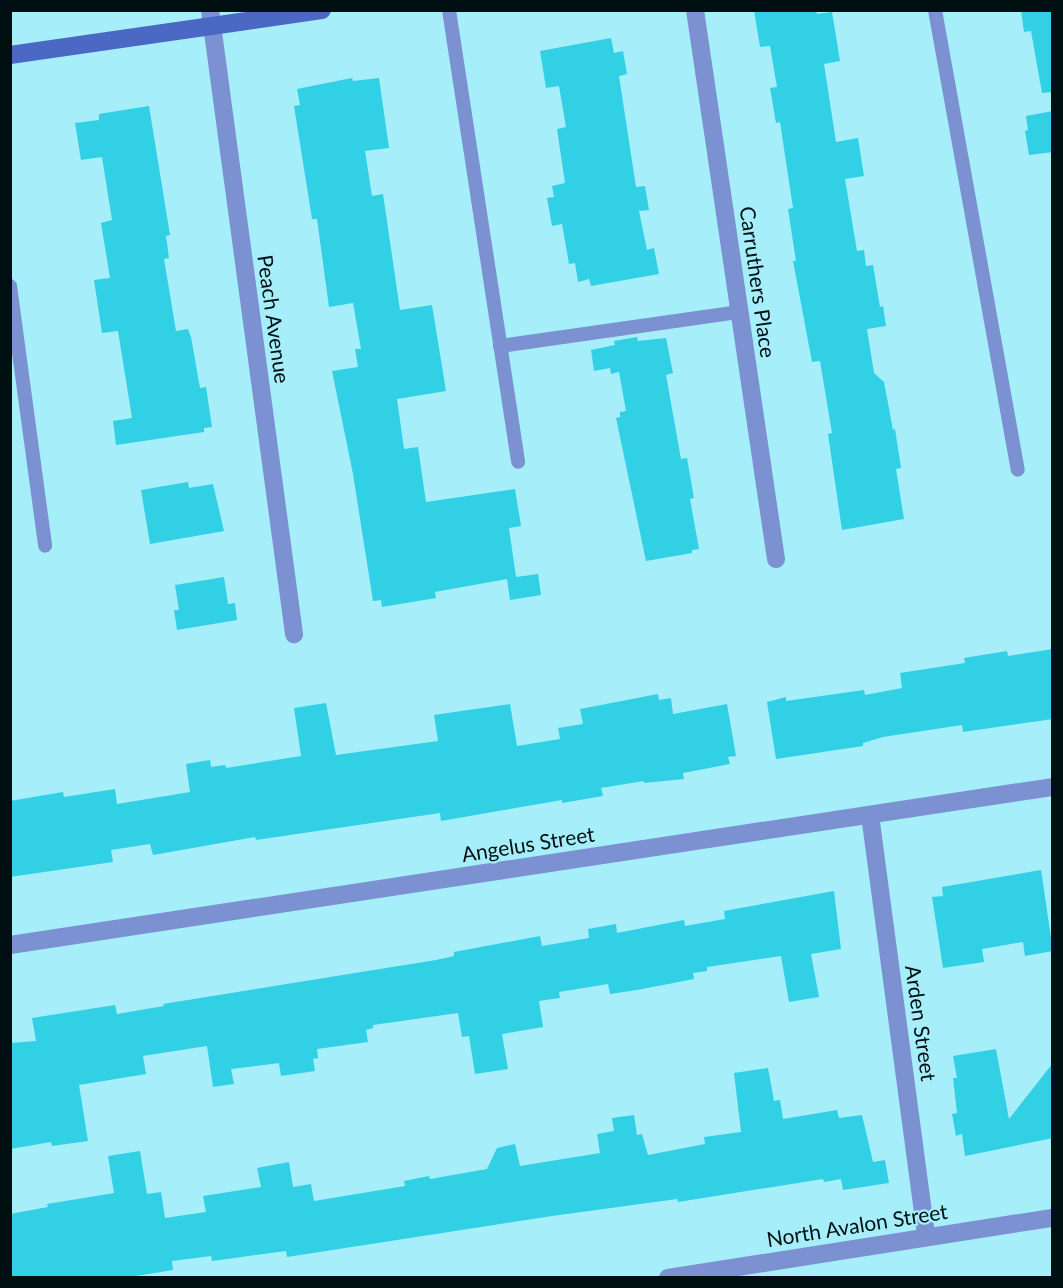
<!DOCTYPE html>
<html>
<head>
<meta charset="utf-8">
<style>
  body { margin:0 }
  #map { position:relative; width:1063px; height:1288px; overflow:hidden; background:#a6eefa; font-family:Lato,sans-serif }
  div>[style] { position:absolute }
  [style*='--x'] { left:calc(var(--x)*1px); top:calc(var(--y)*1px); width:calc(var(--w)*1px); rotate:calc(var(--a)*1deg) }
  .building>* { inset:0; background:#31d0e5 }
  .lane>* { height:14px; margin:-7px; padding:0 7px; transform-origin:7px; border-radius:7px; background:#7b91d1 }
  .street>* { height:18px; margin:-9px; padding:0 9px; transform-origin:9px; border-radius:9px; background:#7b91d1 }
  .secondary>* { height:18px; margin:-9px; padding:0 9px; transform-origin:9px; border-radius:9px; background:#4c68c5 }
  span { translate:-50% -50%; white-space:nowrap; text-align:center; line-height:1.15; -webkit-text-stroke:4.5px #a6eefa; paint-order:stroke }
  .street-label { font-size:21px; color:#000f12 }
  .frame { position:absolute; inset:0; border:12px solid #000f12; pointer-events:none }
</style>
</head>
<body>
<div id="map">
  <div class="building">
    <i style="clip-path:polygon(754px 10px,816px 10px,817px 14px,832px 12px,840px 61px,824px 64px,836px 142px,858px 138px,864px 176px,845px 179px,857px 251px,864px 250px,866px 266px,873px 265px,880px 307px,883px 306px,886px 326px,867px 329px,874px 373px,884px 382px,893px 430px,895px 429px,901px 468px,896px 469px,904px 519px,842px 530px,828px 434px,832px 433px,820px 361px,812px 362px,793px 261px,796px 261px,788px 209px,793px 208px,780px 122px,776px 123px,770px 88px,777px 87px,770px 46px,760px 47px)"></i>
    <i style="clip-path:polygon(1021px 10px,1053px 10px,1053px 92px,1042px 93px,1031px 31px,1024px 32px)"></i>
    <i style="clip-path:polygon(611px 38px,614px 53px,623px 51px,627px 74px,619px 76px,636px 187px,645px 186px,649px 210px,639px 211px,647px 250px,654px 248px,659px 274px,591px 286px,589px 279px,578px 282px,575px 263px,569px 264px,562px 224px,552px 226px,547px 198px,554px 197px,552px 186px,565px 183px,557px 129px,566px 127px,559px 86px,546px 88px,540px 51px)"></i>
    <i style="clip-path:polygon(352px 78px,353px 81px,379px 78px,389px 148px,365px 151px,372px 196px,383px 194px,400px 310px,432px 305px,446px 391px,397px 399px,404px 449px,418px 447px,426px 502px,515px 489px,521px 526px,509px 528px,516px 577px,538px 574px,541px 595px,510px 600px,507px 579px,435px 592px,436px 598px,382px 607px,381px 600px,373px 601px,353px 474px,332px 371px,358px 367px,355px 349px,361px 349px,353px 303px,329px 307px,317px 219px,312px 219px,294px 106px,300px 105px,297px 89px)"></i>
    <i style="clip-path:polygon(149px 106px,170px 235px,166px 236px,169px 258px,164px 259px,176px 331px,188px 329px,191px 337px,200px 388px,206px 387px,212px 427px,204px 428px,204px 432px,116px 445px,113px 421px,132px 418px,118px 331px,102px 333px,94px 280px,110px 278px,101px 223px,112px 220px,102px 157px,81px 160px,75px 123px,99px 120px,99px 114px)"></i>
    <i style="clip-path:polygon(1053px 111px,1053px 152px,1029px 155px,1025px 131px,1028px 130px,1026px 116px)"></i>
    <i style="clip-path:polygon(637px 337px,638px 341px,666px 338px,673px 373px,666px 375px,681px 459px,687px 458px,694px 498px,690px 499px,699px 549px,692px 550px,692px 553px,646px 561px,616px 418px,620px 417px,620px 412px,626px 411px,619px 372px,611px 374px,610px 368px,594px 371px,591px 350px,615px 345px,614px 341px)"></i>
    <i style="clip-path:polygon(188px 482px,189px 488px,213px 484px,224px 531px,150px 544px,141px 490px)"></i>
    <i style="clip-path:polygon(224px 577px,228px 604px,235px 603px,237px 620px,177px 630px,174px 610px,179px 610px,175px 585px)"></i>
    <i style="clip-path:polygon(1053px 649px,1053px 719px,963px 732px,962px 725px,883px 737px,863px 743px,863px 746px,776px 759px,767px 702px,786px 697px,786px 701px,864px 690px,865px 695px,902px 688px,900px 673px,965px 663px,964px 658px,1007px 651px,1008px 656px)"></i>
    <i style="clip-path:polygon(658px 694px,659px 700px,671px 698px,673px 714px,727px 704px,736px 756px,728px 757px,730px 764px,683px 773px,684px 779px,644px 783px,644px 781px,601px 788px,603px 796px,562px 803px,562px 800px,441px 821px,440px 813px,256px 840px,255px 837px,153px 855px,150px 844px,111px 850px,113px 862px,10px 877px,10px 801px,63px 792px,64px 797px,115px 789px,117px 804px,190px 792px,186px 764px,210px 760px,211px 767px,225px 765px,226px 768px,301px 756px,294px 708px,326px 703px,336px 755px,438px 741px,434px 715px,510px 704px,517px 746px,560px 739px,558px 728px,583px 724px,580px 709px)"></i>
    <i style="clip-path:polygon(1041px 870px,1053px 951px,1025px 956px,1023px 942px,982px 949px,984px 962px,943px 968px,932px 897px,943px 896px,942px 887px)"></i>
    <i style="clip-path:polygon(834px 891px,841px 949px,811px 954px,819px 997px,789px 1002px,781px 956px,707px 967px,707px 971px,693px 973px,694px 979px,637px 990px,610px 994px,608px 984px,559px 992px,560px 998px,539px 1001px,543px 1027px,502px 1034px,508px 1069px,475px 1074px,469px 1036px,462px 1037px,458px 1013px,373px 1025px,373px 1028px,366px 1030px,368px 1042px,317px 1049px,318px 1058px,313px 1059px,315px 1071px,281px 1076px,279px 1063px,231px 1069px,234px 1084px,213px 1087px,207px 1046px,143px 1056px,146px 1074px,79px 1085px,88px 1141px,52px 1146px,51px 1142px,10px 1149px,10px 1043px,36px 1041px,32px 1018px,115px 1005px,117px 1014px,164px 1006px,163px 1004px,436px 960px,454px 956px,454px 952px,540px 936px,542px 946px,589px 938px,588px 929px,616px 924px,617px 933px,684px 920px,685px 926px,725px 919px,724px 911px)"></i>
    <i style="clip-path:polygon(996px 1049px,1009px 1119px,1053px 1063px,1053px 1138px,965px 1156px,962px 1134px,956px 1136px,952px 1114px,957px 1113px,953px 1078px,957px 1078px,953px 1056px)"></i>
    <i style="clip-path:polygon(768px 1068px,774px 1101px,780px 1100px,783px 1119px,837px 1110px,839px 1118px,862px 1115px,873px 1162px,885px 1160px,889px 1183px,843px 1190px,841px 1179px,824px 1182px,823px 1179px,678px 1202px,677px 1199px,552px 1216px,287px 1257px,286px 1251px,212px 1261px,211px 1256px,172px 1261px,173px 1270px,124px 1278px,10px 1278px,10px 1214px,48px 1207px,47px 1204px,114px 1193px,108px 1156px,140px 1151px,147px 1194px,161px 1192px,165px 1218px,206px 1212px,203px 1196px,261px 1187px,257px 1168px,289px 1162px,293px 1187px,311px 1184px,314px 1201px,405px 1186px,404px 1181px,429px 1176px,430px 1179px,487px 1169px,497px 1148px,515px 1144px,520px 1166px,600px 1153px,597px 1134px,614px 1131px,612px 1118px,634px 1115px,637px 1135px,642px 1134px,648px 1155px,705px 1144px,704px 1137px,741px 1132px,734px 1073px)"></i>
  </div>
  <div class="lane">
    <i style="--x:449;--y:10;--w:457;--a:81.3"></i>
    <i style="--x:935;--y:10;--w:467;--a:79.8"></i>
    <i style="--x:10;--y:286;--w:262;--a:82.3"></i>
    <i style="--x:500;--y:346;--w:242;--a:-8.1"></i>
  </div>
  <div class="street">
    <i style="--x:210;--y:10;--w:630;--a:82.33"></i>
    <i style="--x:695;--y:10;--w:555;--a:81.61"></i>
    <i style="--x:870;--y:815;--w:426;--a:82.4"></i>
    <i style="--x:10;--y:945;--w:1054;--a:-8.62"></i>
    <i style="--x:668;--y:1278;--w:389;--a:-8.9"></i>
  </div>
  <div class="secondary">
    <i style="--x:10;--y:55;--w:315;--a:-8.2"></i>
  </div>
  <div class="street-label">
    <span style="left:758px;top:282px;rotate:82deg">Carruthers Place</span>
    <span style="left:274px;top:319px;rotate:82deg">Peach Avenue</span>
    <span style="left:528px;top:844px;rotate:-9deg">Angelus Street</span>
    <span style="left:921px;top:1023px;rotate:82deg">Arden Street</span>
    <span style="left:857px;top:1225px;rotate:-9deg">North Avalon Street</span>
  </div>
  <div class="frame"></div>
</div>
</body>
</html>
